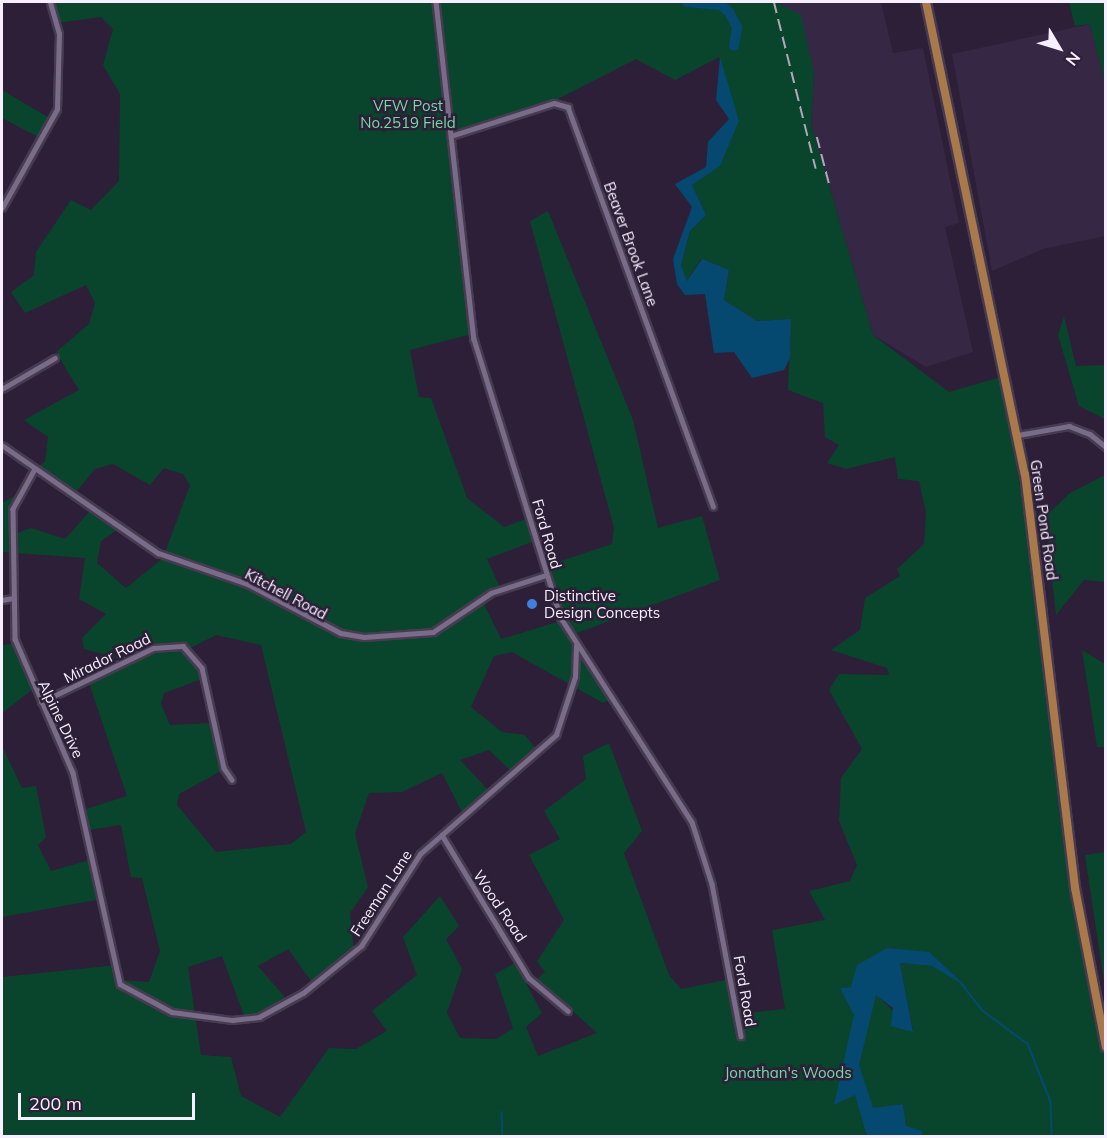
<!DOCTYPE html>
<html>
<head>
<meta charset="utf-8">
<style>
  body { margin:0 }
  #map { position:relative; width:1107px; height:1138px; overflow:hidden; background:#2c1f37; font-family:Mulish,sans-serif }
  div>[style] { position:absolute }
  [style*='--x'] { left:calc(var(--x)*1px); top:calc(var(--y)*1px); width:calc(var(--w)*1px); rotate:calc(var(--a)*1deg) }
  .built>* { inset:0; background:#362744 }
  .green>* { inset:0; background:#09452c }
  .water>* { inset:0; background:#064970 }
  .stream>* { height:1.5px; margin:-0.75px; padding:0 0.75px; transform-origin:0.75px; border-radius:0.75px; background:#064970 }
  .river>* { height:10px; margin:-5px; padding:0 5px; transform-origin:5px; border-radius:5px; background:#064970 }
  .roads { filter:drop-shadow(2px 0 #463b50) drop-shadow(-2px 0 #463b50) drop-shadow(0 2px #463b50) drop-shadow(0 -2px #463b50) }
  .minor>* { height:4.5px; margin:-2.25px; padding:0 2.25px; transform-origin:2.25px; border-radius:2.25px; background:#7a6c88 }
  .primary>* { height:8px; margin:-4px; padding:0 4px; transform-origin:4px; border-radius:4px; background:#a9794a }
  .rail>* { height:1.5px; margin-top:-0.75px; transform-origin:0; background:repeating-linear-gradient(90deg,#b2a8bb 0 12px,transparent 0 18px) }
  .dots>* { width:16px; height:16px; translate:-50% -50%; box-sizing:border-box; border:3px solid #2c1f37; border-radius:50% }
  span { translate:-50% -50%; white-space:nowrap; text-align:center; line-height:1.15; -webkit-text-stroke:5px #2c1f37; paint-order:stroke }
  .park-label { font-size:15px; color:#75d8a5 }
  .street-label { font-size:15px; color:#f7efff }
  .poi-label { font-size:15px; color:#f7efff }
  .left { translate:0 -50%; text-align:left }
  .frame { position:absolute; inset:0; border:3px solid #f7efff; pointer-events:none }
  .north { position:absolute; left:1029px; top:18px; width:60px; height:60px; -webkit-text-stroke:4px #2c1f37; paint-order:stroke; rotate:128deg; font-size:16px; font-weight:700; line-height:24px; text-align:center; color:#f7efff }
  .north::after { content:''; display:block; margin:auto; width:21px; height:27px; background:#f7efff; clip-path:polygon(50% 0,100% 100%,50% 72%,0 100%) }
  .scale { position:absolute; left:18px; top:1093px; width:177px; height:27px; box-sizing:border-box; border:3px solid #f7efff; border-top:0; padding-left:8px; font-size:18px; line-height:21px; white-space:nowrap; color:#f7efff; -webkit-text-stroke:4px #2c1f37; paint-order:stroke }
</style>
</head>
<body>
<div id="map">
  <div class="built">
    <i style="clip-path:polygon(776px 2px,881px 2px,893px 53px,923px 48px,959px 223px,945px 227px,973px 352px,926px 367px,873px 335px,811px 124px,814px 72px)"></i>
    <i style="clip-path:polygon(1090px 24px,1105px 83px,1105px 236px,1043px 249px,992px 271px,952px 54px)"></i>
  </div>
  <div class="green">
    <i style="clip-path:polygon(evenodd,47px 2px,776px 2px,801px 15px,814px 72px,811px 124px,873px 335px,949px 392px,1001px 377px,1034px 568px,1073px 891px,1093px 1018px,1105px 1058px,1105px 1136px,922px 1136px,921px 1131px,906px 1126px,905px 1118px,893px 1136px,2px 1136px,2px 977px,117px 965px,119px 980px,149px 982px,160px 951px,142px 878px,131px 877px,121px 825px,88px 830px,83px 810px,127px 796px,88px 680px,129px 661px,84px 649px,82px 638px,106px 614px,79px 599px,85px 558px,2px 552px,2px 503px,16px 495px,15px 534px,31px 528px,65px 539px,90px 511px,118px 529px,101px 541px,97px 563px,126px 588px,163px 558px,190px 485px,183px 474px,164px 468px,150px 485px,113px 464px,95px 469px,71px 498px,32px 470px,45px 462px,48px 437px,24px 420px,79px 390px,56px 352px,89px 324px,95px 303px,86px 285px,25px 313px,11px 292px,34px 275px,36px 252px,71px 200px,91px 210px,119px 181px,120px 94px,103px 65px,113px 29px,101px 17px,56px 23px,47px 2px,719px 57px,739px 121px,720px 165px,692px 185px,706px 215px,690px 231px,681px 265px,687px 281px,701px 259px,729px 270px,724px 300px,757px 321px,791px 319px,788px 390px,823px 403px,825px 437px,839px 445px,827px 463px,846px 469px,895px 457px,898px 479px,919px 481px,926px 512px,924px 544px,897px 569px,900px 576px,865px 598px,860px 630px,831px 650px,887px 668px,889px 675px,839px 674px,829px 690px,862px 749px,841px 778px,839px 821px,857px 865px,850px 881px,809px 891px,825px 920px,772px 930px,785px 1009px,736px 1014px,731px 979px,681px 989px,669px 975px,624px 853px,642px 831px,609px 743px,583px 756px,586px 779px,544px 811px,560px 839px,529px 855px,564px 920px,537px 961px,545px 972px,537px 979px,597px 1033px,538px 1056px,526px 1027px,542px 1013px,515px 963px,495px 974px,513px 1028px,496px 1039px,460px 1038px,447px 1013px,462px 969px,446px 939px,459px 926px,440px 896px,403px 937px,417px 975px,372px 1011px,387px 1031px,356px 1049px,329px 1048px,280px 1117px,241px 1096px,231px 1057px,201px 1055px,188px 967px,222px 956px,246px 1021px,288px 1001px,258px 966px,288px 949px,314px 985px,354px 952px,350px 913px,368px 887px,355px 834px,369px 793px,402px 792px,442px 773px,466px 820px,492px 794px,460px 760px,489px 750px,514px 774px,540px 754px,525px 735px,502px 732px,471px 707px,494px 656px,512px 652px,603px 703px,612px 698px,569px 636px,720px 580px,702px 516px,658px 528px,633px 420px,548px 211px,530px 221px,614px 528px,612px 544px,543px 567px,561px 621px,501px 639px,482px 600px,501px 590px,487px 559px,537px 540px,529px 518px,504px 527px,467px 498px,431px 398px,419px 397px,410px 350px,472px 334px,450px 137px,556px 100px,636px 59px,675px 80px,719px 57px,47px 2px,216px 635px,261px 645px,306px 832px,291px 844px,216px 852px,177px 805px,179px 794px,223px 770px,213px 723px,170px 725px,161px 704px,164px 693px,205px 678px,188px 649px,216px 635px,47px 2px,887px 948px,929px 953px,964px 984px,932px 966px,900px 963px,913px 1031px,876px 994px,858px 1065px,873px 1109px,903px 1104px,904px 1110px,866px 1110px,854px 1059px,858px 1001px,840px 988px,852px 987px,887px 948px)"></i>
    <i style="clip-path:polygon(1069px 2px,1105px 2px,1105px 83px,1090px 24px,1075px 26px)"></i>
    <i style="clip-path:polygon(2px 90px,51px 119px,42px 139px,2px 118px)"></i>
    <i style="clip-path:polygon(1064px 316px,1076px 366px,1105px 365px,1105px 419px,1079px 406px,1058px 335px)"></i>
    <i style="clip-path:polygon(1105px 475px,1105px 582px,1084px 580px,1056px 615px,1045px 517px,1070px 493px)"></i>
    <i style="clip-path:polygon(16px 643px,33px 689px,2px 713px,2px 645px)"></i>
    <i style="clip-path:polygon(1082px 650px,1105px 664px,1105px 747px,1097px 747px)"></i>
    <i style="clip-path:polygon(2px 746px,22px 788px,36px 786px,46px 837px,38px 845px,51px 871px,93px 859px,102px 899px,2px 917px)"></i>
    <i style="clip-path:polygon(1105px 852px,1106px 852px,1105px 989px,1085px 855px)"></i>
  </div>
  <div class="water">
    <i style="clip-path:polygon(720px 57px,739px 121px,720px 166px,692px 185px,706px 215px,690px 231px,681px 265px,687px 281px,702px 259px,729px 270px,724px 300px,757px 321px,791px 319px,790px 358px,784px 370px,752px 378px,734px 352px,714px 353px,705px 294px,685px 295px,677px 284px,673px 259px,692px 207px,675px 184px,706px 167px,708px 142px,729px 119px,716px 100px)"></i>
    <i style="clip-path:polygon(887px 948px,929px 952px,967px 987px,932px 966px,900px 963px,913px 1032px,891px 1026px,893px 1008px,876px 995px,859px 1065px,873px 1108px,903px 1104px,906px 1126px,922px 1131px,922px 1136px,867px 1136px,855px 1095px,834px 1105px,854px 1015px,840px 988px,851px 987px,857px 965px)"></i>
  </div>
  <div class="stream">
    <i style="--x:962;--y:984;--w:33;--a:52"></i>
    <i style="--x:982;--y:1010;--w:57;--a:36.5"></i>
    <i style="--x:1028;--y:1044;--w:62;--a:68.4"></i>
    <i style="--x:1051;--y:1102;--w:34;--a:88"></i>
    <i style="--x:502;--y:1112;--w:24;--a:88"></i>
  </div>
  <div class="river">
    <i style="--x:687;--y:2;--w:34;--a:5"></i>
    <i style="--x:721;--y:5;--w:11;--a:41"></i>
    <i style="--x:729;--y:12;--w:17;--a:62"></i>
    <i style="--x:737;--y:27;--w:19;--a:99"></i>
  </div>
  <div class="roads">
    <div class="minor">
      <i style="--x:436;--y:2;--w:339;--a:83.6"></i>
      <i style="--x:474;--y:339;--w:292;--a:72.7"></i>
      <i style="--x:561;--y:618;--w:242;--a:57.3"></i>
      <i style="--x:692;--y:822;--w:65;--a:72.1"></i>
      <i style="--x:712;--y:884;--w:155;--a:79.2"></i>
      <i style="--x:451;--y:136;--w:108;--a:-17.8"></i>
      <i style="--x:554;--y:103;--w:15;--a:16"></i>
      <i style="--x:568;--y:107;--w:425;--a:70"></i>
      <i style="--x:2;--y:208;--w:113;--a:-60.9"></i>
      <i style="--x:57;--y:109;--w:75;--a:-88.5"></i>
      <i style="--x:59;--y:34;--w:33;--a:-106"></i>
      <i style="--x:2;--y:389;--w:61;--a:-30.3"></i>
      <i style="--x:1018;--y:435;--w:52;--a:-10"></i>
      <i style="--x:1069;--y:426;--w:22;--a:21"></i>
      <i style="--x:1090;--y:434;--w:21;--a:39"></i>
      <i style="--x:2;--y:445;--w:190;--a:34.7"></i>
      <i style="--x:158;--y:553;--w:95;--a:19"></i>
      <i style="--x:248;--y:584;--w:105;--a:27.8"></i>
      <i style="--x:341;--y:633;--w:23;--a:10"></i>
      <i style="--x:364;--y:637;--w:69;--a:-4.1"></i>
      <i style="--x:433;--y:632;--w:70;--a:-33.9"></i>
      <i style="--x:491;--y:593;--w:58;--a:-18.1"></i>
      <i style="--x:35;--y:469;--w:46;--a:118.8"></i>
      <i style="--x:13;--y:509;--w:130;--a:89.1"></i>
      <i style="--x:15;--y:639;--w:146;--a:66.6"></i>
      <i style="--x:73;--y:773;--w:216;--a:77.4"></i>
      <i style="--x:120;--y:984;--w:59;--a:28.3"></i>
      <i style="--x:172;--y:1012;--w:61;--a:7.6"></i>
      <i style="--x:232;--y:1020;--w:27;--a:-6"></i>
      <i style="--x:259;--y:1017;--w:50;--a:-28.6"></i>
      <i style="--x:303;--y:993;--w:75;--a:-39"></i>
      <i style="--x:361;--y:946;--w:109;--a:-57.3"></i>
      <i style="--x:420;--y:854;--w:181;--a:-41.2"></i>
      <i style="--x:556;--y:735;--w:61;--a:-71.9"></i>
      <i style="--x:575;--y:677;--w:31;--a:-88"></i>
      <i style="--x:2;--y:600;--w:11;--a:-10"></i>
      <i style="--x:41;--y:702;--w:124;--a:-25.7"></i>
      <i style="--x:153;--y:648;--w:30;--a:-4"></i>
      <i style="--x:183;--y:646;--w:29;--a:49"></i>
      <i style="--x:202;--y:668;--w:102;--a:77.6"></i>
      <i style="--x:224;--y:768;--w:14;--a:56"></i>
      <i style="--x:442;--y:835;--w:167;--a:58.7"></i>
      <i style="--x:529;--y:978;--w:51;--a:40.2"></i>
    </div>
    <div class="primary">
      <i style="--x:926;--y:2;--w:482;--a:78.2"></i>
      <i style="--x:1025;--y:474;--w:417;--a:83.1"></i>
      <i style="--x:1075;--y:888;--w:162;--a:79"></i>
    </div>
  </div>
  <div class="rail">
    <i style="--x:774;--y:2;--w:172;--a:75.9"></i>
    <i style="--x:817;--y:137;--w:52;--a:75.4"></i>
  </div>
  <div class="dots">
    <i style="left:532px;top:604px;background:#3f7fe0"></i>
  </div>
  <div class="park-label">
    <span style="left:408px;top:114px">VFW Post<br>No.2519 Field</span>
    <span style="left:788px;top:1073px">Jonathan's Woods</span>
  </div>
  <div class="street-label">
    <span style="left:631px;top:244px;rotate:70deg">Beaver Brook Lane</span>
    <span style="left:1044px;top:520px;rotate:82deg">Green Pond Road</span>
    <span style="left:547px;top:534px;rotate:74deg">Ford Road</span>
    <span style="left:286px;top:594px;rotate:28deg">Kitchell Road</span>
    <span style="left:107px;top:658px;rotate:-26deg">Mirador Road</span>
    <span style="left:61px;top:719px;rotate:64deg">Alpine Drive</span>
    <span style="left:381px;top:893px;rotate:-57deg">Freeman Lane</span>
    <span style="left:500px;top:906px;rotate:56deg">Wood Road</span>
    <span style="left:745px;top:991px;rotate:80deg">Ford Road</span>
  </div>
  <div class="poi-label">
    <span class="left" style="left:544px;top:604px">Distinctive<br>Design Concepts</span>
  </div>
  <div class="frame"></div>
  <div class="north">N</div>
  <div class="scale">200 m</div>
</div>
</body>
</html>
